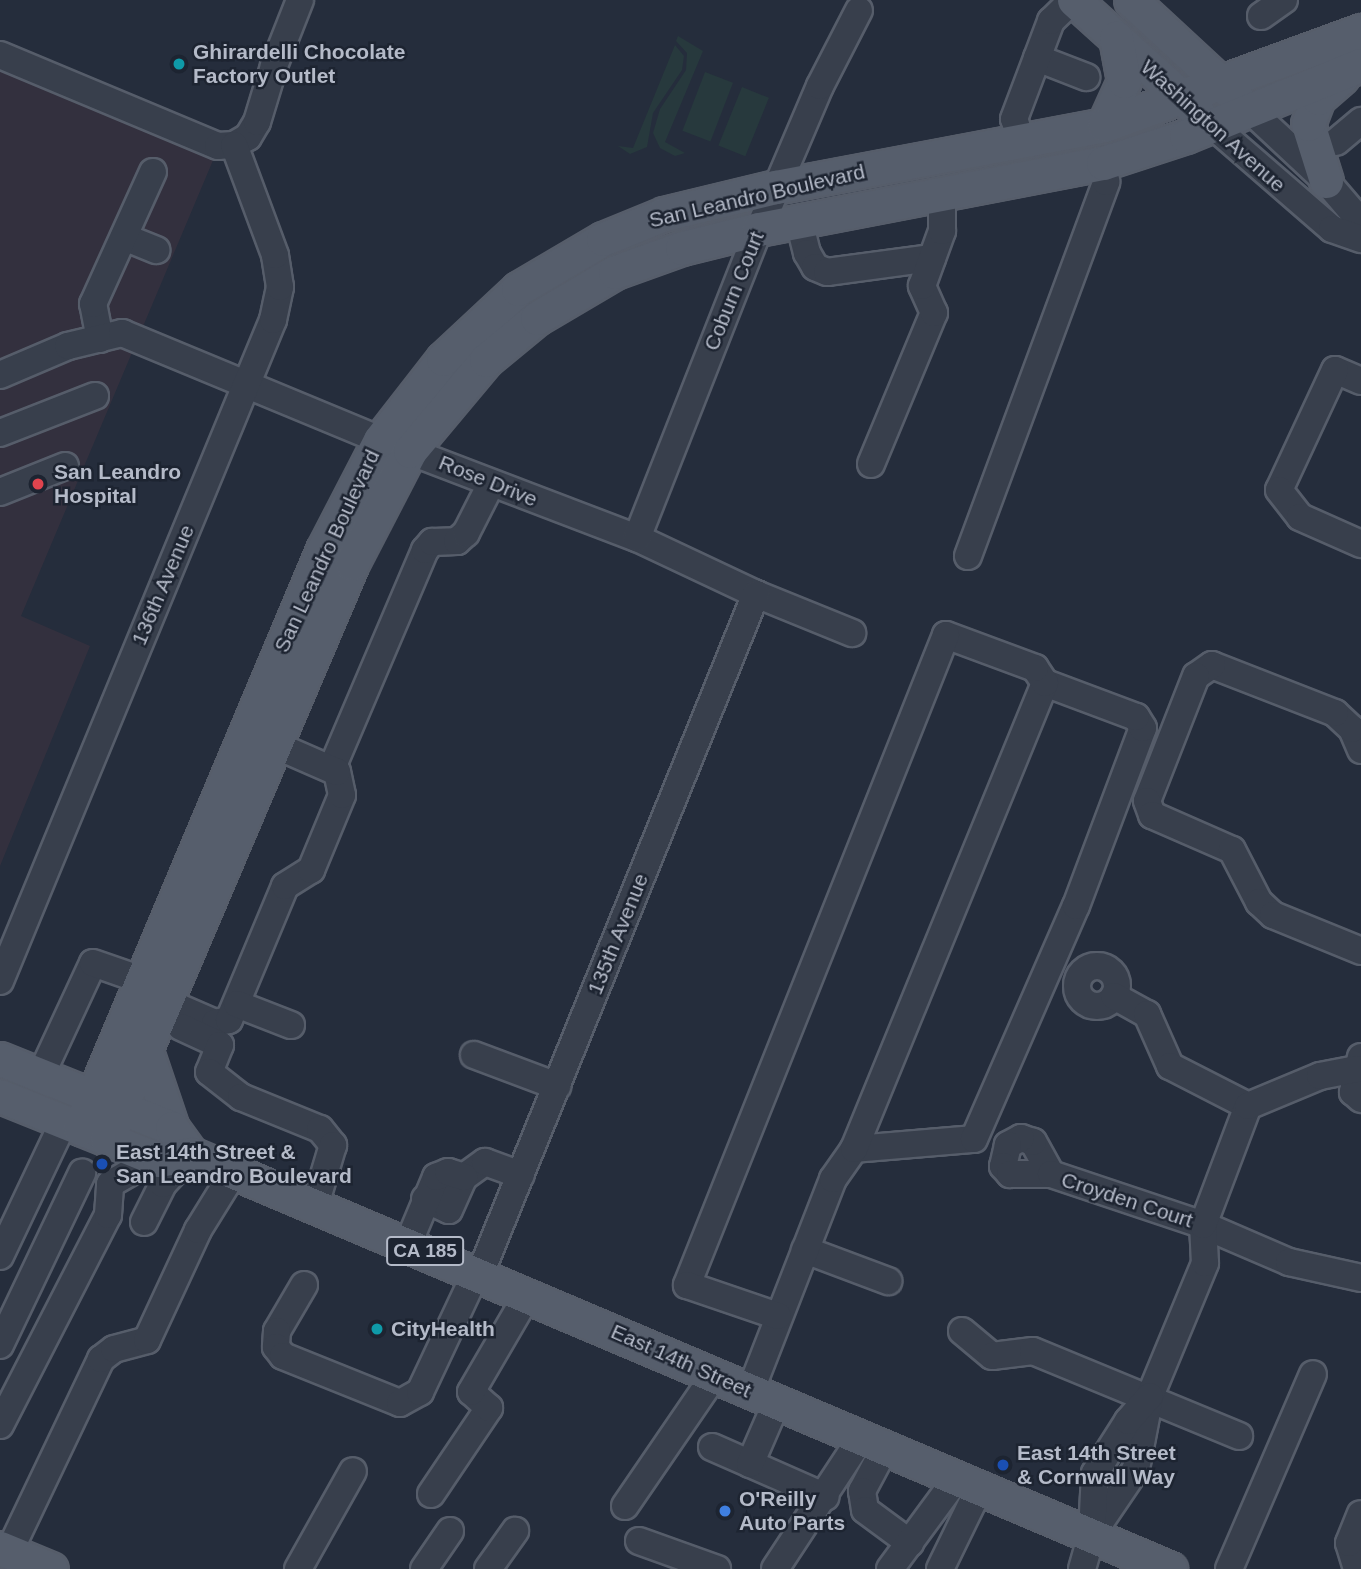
<!DOCTYPE html>
<html>
<head>
<meta charset="utf-8">
<style>
  body { margin:0 }
  #map { position:relative; width:1361px; height:1569px; overflow:hidden; background:#252d3c; font-family:Arial,sans-serif }
  div>[style] { position:absolute }
  [style*='--x'] { left:calc(var(--x)*1px); top:calc(var(--y)*1px); width:calc(var(--w)*1px); rotate:calc(var(--a)*1deg) }
  .medical>* { inset:0; background:#33303e }
  .green>* { inset:0; background:#27393d; transform-origin:0 0 }
  .roads { filter:drop-shadow(2px 0 #565d6a) drop-shadow(-2px 0 #565d6a) drop-shadow(0 2px #565d6a) drop-shadow(0 -2px #565d6a) }
  .minor>* { height:26px; margin:-13px; padding:0 13px; transform-origin:13px; border-radius:13px; background:#383f4c }
  .minor>.ring { margin:-13px; padding:0; box-sizing:content-box; background:none; border:26px solid #383f4c; border-radius:50% }
  .major>* { height:33px; margin:-16.5px; padding:0 16.5px; transform-origin:16.5px; border-radius:16.5px; background:#565e6c }
  .dots>* { width:19px; height:19px; translate:-50% -50%; box-sizing:border-box; border:4px solid #1d2431; border-radius:50% }
  span { translate:-50% -50%; white-space:nowrap; text-align:center; line-height:1.15; -webkit-text-stroke:5px #1d2431; paint-order:stroke }
  .shield-label span { padding:2px 5px; background:#1d2431; border:2px solid; border-radius:5px; -webkit-text-stroke-width:0 }
  .shield-label { font-size:19px; color:#b4bac8; font-weight:700 }
  .poi-label { font-size:21px; color:#b4bac8; font-weight:700 }
  .left { translate:0 -50%; text-align:left }
  .street-label { font-size:21px; color:#b4bac8 }
</style>
</head>
<body>
<div id="map">
  <div class="medical">
    <i style="clip-path:polygon(0 69px,214px 158px,21px 616px,90px 646px,0 866px)"></i>
  </div>
  <div class="green">
    <i style="clip-path:polygon(678px 36px,703px 51px,665px 142px,685px 153px,675px 156px,660px 148px,653px 133px,660px 109px,686px 70px,687px 53px,676px 41px)"></i>
    <i style="clip-path:polygon(675px 45px,684px 56px,682px 70px,653px 113px,647px 147px,630px 154px,618px 146px,633px 148px)"></i>
    <i style="left:705px;top:72px;width:30px;height:63px;rotate:21deg"></i>
    <i style="left:742px;top:87px;width:29px;height:63px;rotate:22deg"></i>
  </div>
  <div class="roads">
    <div class="minor">
      <i style="--x:1261;--y:16;--w:28;--a:-35"></i>
      <i style="--x:0;--y:55;--w:236;--a:22.7"></i>
      <i style="--x:218;--y:146;--w:16;--a:-4"></i>
      <i style="--x:234;--y:145;--w:16;--a:-30"></i>
      <i style="--x:248;--y:137;--w:17;--a:-59"></i>
      <i style="--x:257;--y:122;--w:59;--a:-73.1"></i>
      <i style="--x:274;--y:66;--w:71;--a:-68.5"></i>
      <i style="--x:1037;--y:58;--w:53;--a:21.2"></i>
      <i style="--x:1249;--y:109;--w:105;--a:43.1"></i>
      <i style="--x:1326;--y:181;--w:54;--a:49.5"></i>
      <i style="--x:1212;--y:125;--w:159;--a:40.9"></i>
      <i style="--x:1332;--y:229;--w:31;--a:19"></i>
      <i style="--x:1021;--y:140;--w:22;--a:-108"></i>
      <i style="--x:1014;--y:119;--w:105;--a:-69.3"></i>
      <i style="--x:1051;--y:21;--w:30;--a:-44"></i>
      <i style="--x:1336;--y:142;--w:33;--a:-40"></i>
      <i style="--x:799;--y:221;--w:33;--a:76"></i>
      <i style="--x:807;--y:253;--w:16;--a:60"></i>
      <i style="--x:815;--y:267;--w:13;--a:23"></i>
      <i style="--x:827;--y:272;--w:106;--a:-7.6"></i>
      <i style="--x:124;--y:237;--w:35;--a:22"></i>
      <i style="--x:100;--y:339;--w:36;--a:-101"></i>
      <i style="--x:93;--y:304;--w:145;--a:-65.6"></i>
      <i style="--x:0;--y:375;--w:74;--a:-23.1"></i>
      <i style="--x:68;--y:346;--w:56;--a:-13.5"></i>
      <i style="--x:122;--y:333;--w:279;--a:22.5"></i>
      <i style="--x:380;--y:440;--w:275;--a:20.9"></i>
      <i style="--x:637;--y:538;--w:132;--a:25.2"></i>
      <i style="--x:756;--y:594;--w:104;--a:22.1"></i>
      <i style="--x:1361;--y:381;--w:28;--a:-157"></i>
      <i style="--x:1335;--y:370;--w:132;--a:115"></i>
      <i style="--x:1279;--y:490;--w:34;--a:52"></i>
      <i style="--x:1300;--y:517;--w:67;--a:23.9"></i>
      <i style="--x:0;--y:433;--w:102;--a:-21.3"></i>
      <i style="--x:871;--y:464;--w:164;--a:-67.4"></i>
      <i style="--x:934;--y:313;--w:30;--a:-114"></i>
      <i style="--x:922;--y:286;--w:59;--a:-70"></i>
      <i style="--x:942;--y:231;--w:38;--a:-90"></i>
      <i style="--x:0;--y:492;--w:70;--a:-21.8"></i>
      <i style="--x:637;--y:538;--w:332;--a:-68.5"></i>
      <i style="--x:759;--y:229;--w:155;--a:-66.9"></i>
      <i style="--x:820;--y:86;--w:85;--a:-62.8"></i>
      <i style="--x:968;--y:556;--w:399;--a:-69.7"></i>
      <i style="--x:1106;--y:182;--w:19;--a:-99"></i>
      <i style="--x:1361;--y:750;--w:23;--a:-113"></i>
      <i style="--x:1352;--y:729;--w:23;--a:-137"></i>
      <i style="--x:1335;--y:713;--w:132;--a:-158.7"></i>
      <i style="--x:1212;--y:665;--w:19;--a:145"></i>
      <i style="--x:1196;--y:676;--w:134;--a:111.4"></i>
      <i style="--x:1147;--y:801;--w:15;--a:70"></i>
      <i style="--x:1152;--y:815;--w:87;--a:23.6"></i>
      <i style="--x:1232;--y:850;--w:59;--a:62.6"></i>
      <i style="--x:1259;--y:902;--w:19;--a:43"></i>
      <i style="--x:1273;--y:915;--w:95;--a:22.2"></i>
      <i style="--x:332;--y:768;--w:237;--a:-66.9"></i>
      <i style="--x:425;--y:550;--w:11;--a:-49"></i>
      <i style="--x:432;--y:542;--w:25;--a:-2"></i>
      <i style="--x:457;--y:541;--w:12;--a:-42"></i>
      <i style="--x:466;--y:533;--w:55;--a:-63"></i>
      <i class="ring" style="left:1077px;top:966px;width:14px;height:14px"></i>
      <i style="--x:0;--y:981;--w:715;--a:-67.56"></i>
      <i style="--x:273;--y:320;--w:34;--a:-78"></i>
      <i style="--x:280;--y:287;--w:32;--a:-99"></i>
      <i style="--x:275;--y:255;--w:117;--a:-110.4"></i>
      <i style="--x:1114;--y:996;--w:38;--a:29"></i>
      <i style="--x:1147;--y:1014;--w:57;--a:66.1"></i>
      <i style="--x:1170;--y:1066;--w:88;--a:27.1"></i>
      <i style="--x:164;--y:1001;--w:56;--a:23.3"></i>
      <i style="--x:215;--y:1023;--w:14;--a:-12"></i>
      <i style="--x:229;--y:1020;--w:145;--a:-67.3"></i>
      <i style="--x:285;--y:886;--w:31;--a:-32"></i>
      <i style="--x:311;--y:870;--w:81;--a:-67.5"></i>
      <i style="--x:342;--y:795;--w:24;--a:-102"></i>
      <i style="--x:337;--y:772;--w:85;--a:-156.4"></i>
      <i style="--x:237;--y:1004;--w:58;--a:21.3"></i>
      <i style="--x:181;--y:1027;--w:43;--a:24.8"></i>
      <i style="--x:220;--y:1045;--w:29;--a:112"></i>
      <i style="--x:209;--y:1072;--w:41;--a:38"></i>
      <i style="--x:241;--y:1097;--w:85;--a:22.1"></i>
      <i style="--x:320;--y:1129;--w:21;--a:51"></i>
      <i style="--x:333;--y:1145;--w:63;--a:106.7"></i>
      <i style="--x:474;--y:1055;--w:89;--a:20.5"></i>
      <i style="--x:1361;--y:1057;--w:36;--a:103"></i>
      <i style="--x:1353;--y:1092;--w:11;--a:41"></i>
      <i style="--x:41;--y:1075;--w:123;--a:-65.1"></i>
      <i style="--x:93;--y:963;--w:49;--a:19.2"></i>
      <i style="--x:854;--y:1149;--w:120;--a:-4.8"></i>
      <i style="--x:974;--y:1139;--w:254;--a:-66.4"></i>
      <i style="--x:1076;--y:906;--w:190;--a:-69.4"></i>
      <i style="--x:1143;--y:728;--w:13;--a:-122"></i>
      <i style="--x:1136;--y:717;--w:97;--a:-159.5"></i>
      <i style="--x:1051;--y:1174;--w:37;--a:-119"></i>
      <i style="--x:1033;--y:1142;--w:13;--a:-162"></i>
      <i style="--x:1021;--y:1138;--w:15;--a:152"></i>
      <i style="--x:1008;--y:1145;--w:22;--a:103"></i>
      <i style="--x:1003;--y:1166;--w:11;--a:49"></i>
      <i style="--x:1010;--y:1174;--w:41;--a:0"></i>
      <i style="--x:1051;--y:1174;--w:160;--a:18.5"></i>
      <i style="--x:1203;--y:1225;--w:94;--a:23.3"></i>
      <i style="--x:1289;--y:1262;--w:74;--a:12.5"></i>
      <i style="--x:110;--y:1184;--w:28;--a:-30"></i>
      <i style="--x:134;--y:1170;--w:19;--a:-62"></i>
      <i style="--x:425;--y:1199;--w:26;--a:25"></i>
      <i style="--x:449;--y:1210;--w:36;--a:-66"></i>
      <i style="--x:464;--y:1177;--w:26;--a:-36"></i>
      <i style="--x:485;--y:1162;--w:38;--a:20"></i>
      <i style="--x:144;--y:1222;--w:42;--a:-63.4"></i>
      <i style="--x:163;--y:1184;--w:41;--a:-47"></i>
      <i style="--x:408;--y:1244;--w:73;--a:-67.3"></i>
      <i style="--x:436;--y:1177;--w:13;--a:-23"></i>
      <i style="--x:448;--y:1172;--w:17;--a:17"></i>
      <i style="--x:805;--y:1250;--w:89;--a:20.5"></i>
      <i style="--x:0;--y:1256;--w:149;--a:-64.6"></i>
      <i style="--x:480;--y:1274;--w:734;--a:-67.91"></i>
      <i style="--x:304;--y:1285;--w:53;--a:120.4"></i>
      <i style="--x:277;--y:1331;--w:16;--a:94"></i>
      <i style="--x:276;--y:1347;--w:11;--a:52"></i>
      <i style="--x:283;--y:1356;--w:126;--a:21.9"></i>
      <i style="--x:400;--y:1403;--w:23;--a:-29"></i>
      <i style="--x:420;--y:1392;--w:132;--a:-64.8"></i>
      <i style="--x:962;--y:1331;--w:39;--a:40"></i>
      <i style="--x:992;--y:1356;--w:41;--a:-7"></i>
      <i style="--x:1033;--y:1351;--w:223;--a:22.4"></i>
      <i style="--x:0;--y:1345;--w:191;--a:-64.5"></i>
      <i style="--x:750;--y:1392;--w:229;--a:-68.7"></i>
      <i style="--x:833;--y:1179;--w:37;--a:-55"></i>
      <i style="--x:854;--y:1149;--w:504;--a:-67.71"></i>
      <i style="--x:1045;--y:683;--w:18;--a:-124"></i>
      <i style="--x:1035;--y:668;--w:95;--a:-159.7"></i>
      <i style="--x:946;--y:635;--w:700;--a:111.73"></i>
      <i style="--x:687;--y:1285;--w:96;--a:18.8"></i>
      <i style="--x:0;--y:1425;--w:236;--a:-62.8"></i>
      <i style="--x:108;--y:1215;--w:31;--a:-86"></i>
      <i style="--x:712;--y:1447;--w:124;--a:23.7"></i>
      <i style="--x:885;--y:1448;--w:49;--a:118.1"></i>
      <i style="--x:862;--y:1491;--w:19;--a:81"></i>
      <i style="--x:865;--y:1510;--w:56;--a:36.3"></i>
      <i style="--x:750;--y:1464;--w:65;--a:-66.6"></i>
      <i style="--x:431;--y:1494;--w:104;--a:-56"></i>
      <i style="--x:489;--y:1408;--w:24;--a:-138"></i>
      <i style="--x:471;--y:1392;--w:113;--a:-59.8"></i>
      <i style="--x:625;--y:1506;--w:158;--a:-55.6"></i>
      <i style="--x:1092;--y:1534;--w:78;--a:-55.9"></i>
      <i style="--x:1136;--y:1469;--w:74;--a:-79.1"></i>
      <i style="--x:1150;--y:1396;--w:144;--a:-67.5"></i>
      <i style="--x:1205;--y:1263;--w:38;--a:-93"></i>
      <i style="--x:1203;--y:1225;--w:127;--a:-69.3"></i>
      <i style="--x:1248;--y:1106;--w:78;--a:-22.6"></i>
      <i style="--x:1320;--y:1076;--w:37;--a:-11"></i>
      <i style="--x:639;--y:1541;--w:83;--a:19.7"></i>
      <i style="--x:9;--y:1552;--w:214;--a:-64.5"></i>
      <i style="--x:101;--y:1359;--w:16;--a:-38"></i>
      <i style="--x:114;--y:1349;--w:34;--a:-15"></i>
      <i style="--x:147;--y:1340;--w:121;--a:-65.1"></i>
      <i style="--x:198;--y:1230;--w:68;--a:-58.2"></i>
      <i style="--x:298;--y:1569;--w:112;--a:-60.7"></i>
      <i style="--x:424;--y:1569;--w:46;--a:-55.6"></i>
      <i style="--x:488;--y:1569;--w:47;--a:-54.6"></i>
      <i style="--x:775;--y:1569;--w:157;--a:-56.7"></i>
      <i style="--x:890;--y:1569;--w:113;--a:-53.6"></i>
      <i style="--x:940;--y:1569;--w:91;--a:-64"></i>
      <i style="--x:1082;--y:1569;--w:36;--a:-74"></i>
      <i style="--x:1092;--y:1534;--w:61;--a:-87.2"></i>
      <i style="--x:1095;--y:1473;--w:62;--a:-57.6"></i>
      <i style="--x:1128;--y:1421;--w:33;--a:-49"></i>
      <i style="--x:1229;--y:1569;--w:212;--a:-66.7"></i>
      <i style="--x:1357;--y:1569;--w:27;--a:-107"></i>
      <i style="--x:1349;--y:1543;--w:31;--a:-68"></i>
    </div>
    <div class="major">
      <i style="--x:1074;--y:0;--w:166;--a:42.1"></i>
      <i style="--x:1131;--y:0;--w:144;--a:42.8"></i>
      <i style="--x:1104;--y:125;--w:48;--a:-65.6"></i>
      <i style="--x:1124;--y:81;--w:44;--a:-100.5"></i>
      <i style="--x:1326;--y:181;--w:60;--a:-107.5"></i>
      <i style="--x:1308;--y:124;--w:28;--a:-69"></i>
      <i style="--x:1318;--y:98;--w:32;--a:-41"></i>
      <i style="--x:145;--y:1048;--w:84;--a:71.4"></i>
      <i style="--x:0;--y:1059;--w:185;--a:21.9"></i>
      <i style="--x:172;--y:1128;--w:32;--a:54"></i>
      <i style="--x:0;--y:1096;--w:171;--a:21.9"></i>
      <i style="--x:159;--y:1160;--w:33;--a:-11"></i>
      <i style="--x:191;--y:1154;--w:47;--a:22.7"></i>
      <i style="--x:234;--y:1172;--w:1017;--a:22.98"></i>
      <i style="--x:80;--y:1128;--w:627;--a:-67.2"></i>
      <i style="--x:323;--y:550;--w:124;--a:-62.6"></i>
      <i style="--x:380;--y:440;--w:103;--a:-52.1"></i>
      <i style="--x:443;--y:359;--w:103;--a:-43"></i>
      <i style="--x:518;--y:289;--w:99;--a:-30.5"></i>
      <i style="--x:603;--y:239;--w:66;--a:-22.3"></i>
      <i style="--x:664;--y:214;--w:115;--a:-13.6"></i>
      <i style="--x:776;--y:187;--w:334;--a:-10.7"></i>
      <i style="--x:1104;--y:125;--w:274;--a:-20.1"></i>
      <i style="--x:107;--y:1139;--w:626;--a:-66.96"></i>
      <i style="--x:352;--y:563;--w:126;--a:-62.6"></i>
      <i style="--x:410;--y:451;--w:119;--a:-50.1"></i>
      <i style="--x:486;--y:360;--w:66;--a:-39.5"></i>
      <i style="--x:537;--y:318;--w:91;--a:-30.5"></i>
      <i style="--x:615;--y:272;--w:71;--a:-19.7"></i>
      <i style="--x:682;--y:248;--w:79;--a:-13.9"></i>
      <i style="--x:759;--y:229;--w:350;--a:-10.9"></i>
      <i style="--x:1103;--y:163;--w:87;--a:-18"></i>
      <i style="--x:1186;--y:136;--w:189;--a:-22.1"></i>
      <i style="--x:0;--y:1548;--w:55;--a:22.4"></i>
    </div>
  </div>
  <div class="dots">
    <i style="left:179px;top:64px;background:#0f9aa8"></i>
    <i style="left:38px;top:484px;background:#e0444e"></i>
    <i style="left:102px;top:1164px;background:#1a4fb4"></i>
    <i style="left:377px;top:1329px;background:#0f9aa8"></i>
    <i style="left:1003px;top:1465px;background:#1a4fb4"></i>
    <i style="left:725px;top:1511px;background:#3f7fe0"></i>
  </div>
  <div class="shield-label">
    <span style="left:425px;top:1251px">CA 185</span>
  </div>
  <div class="poi-label">
    <span class="left" style="left:193px;top:64px">Ghirardelli Chocolate<br>Factory Outlet</span>
    <span class="left" style="left:54px;top:484px">San Leandro<br>Hospital</span>
    <span class="left" style="left:116px;top:1164px">East 14th Street &amp;<br>San Leandro Boulevard</span>
    <span class="left" style="left:391px;top:1329px">CityHealth</span>
    <span class="left" style="left:1017px;top:1465px">East 14th Street<br>&amp; Cornwall Way</span>
    <span class="left" style="left:739px;top:1511px">O'Reilly<br>Auto Parts</span>
  </div>
  <div class="street-label">
    <span style="left:1213px;top:126px;rotate:42deg">Washington Avenue</span>
    <span style="left:757px;top:196px;rotate:-13deg">San Leandro Boulevard</span>
    <span style="left:734px;top:291px;rotate:-68deg">Coburn Court</span>
    <span style="left:488px;top:481px;rotate:22deg">Rose Drive</span>
    <span style="left:327px;top:551px;rotate:-65deg">San Leandro Boulevard</span>
    <span style="left:163px;top:585px;rotate:-67deg">136th Avenue</span>
    <span style="left:618px;top:934px;rotate:-68deg">135th Avenue</span>
    <span style="left:1127px;top:1200px;rotate:18deg">Croyden Court</span>
    <span style="left:681px;top:1361px;rotate:24deg">East 14th Street</span>
  </div>
</div>
</body>
</html>
